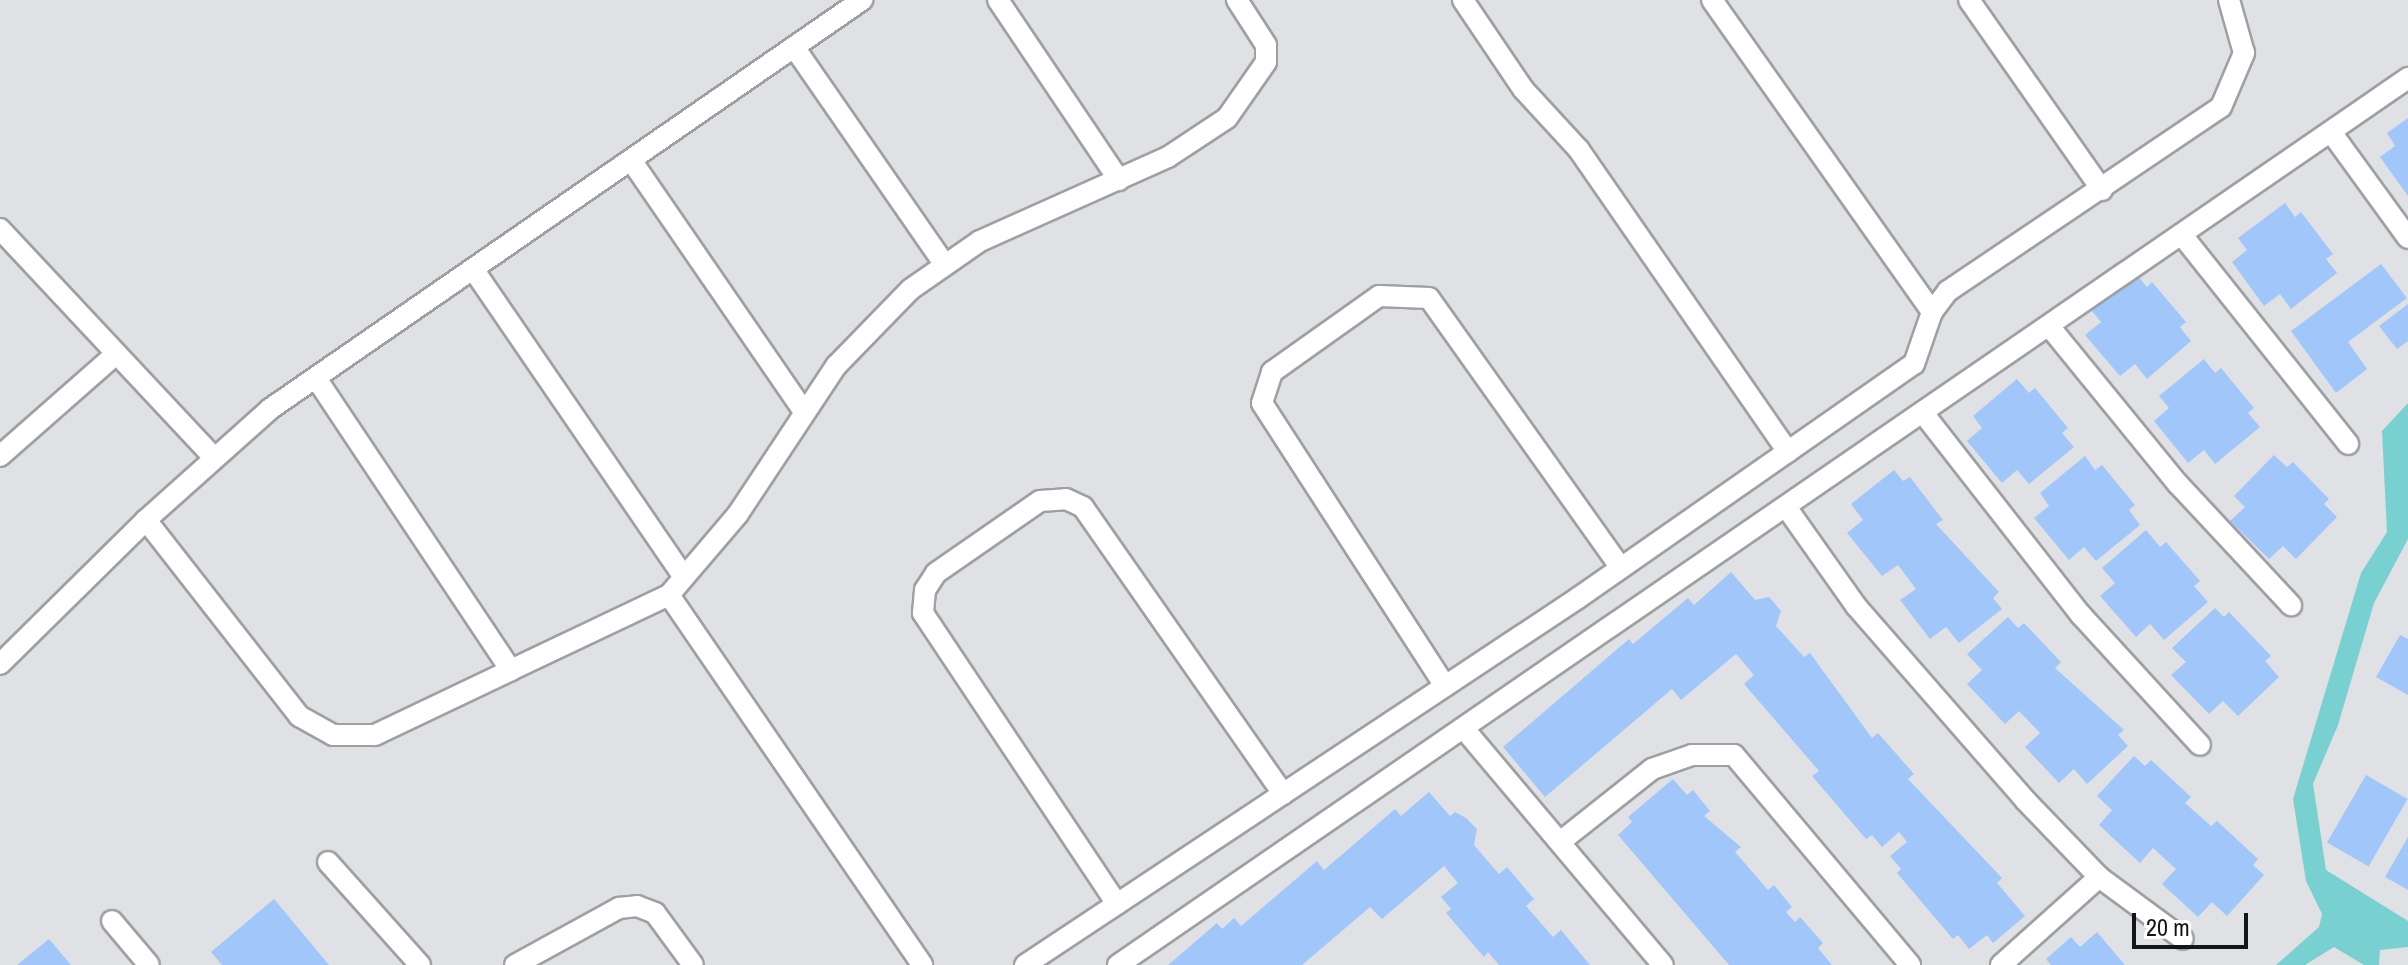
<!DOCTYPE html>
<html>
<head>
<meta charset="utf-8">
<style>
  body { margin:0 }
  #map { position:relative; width:2408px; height:965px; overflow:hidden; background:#dfe1e4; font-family:"Archivo Narrow",sans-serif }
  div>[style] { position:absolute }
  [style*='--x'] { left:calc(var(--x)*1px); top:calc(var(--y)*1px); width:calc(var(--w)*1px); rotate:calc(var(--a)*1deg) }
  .water>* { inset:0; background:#79d0d0 }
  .building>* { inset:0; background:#a1c7fa; transform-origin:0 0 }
  .roads { filter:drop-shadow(2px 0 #9ea0a3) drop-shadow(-2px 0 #9ea0a3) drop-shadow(0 2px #9ea0a3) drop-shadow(0 -2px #9ea0a3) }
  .service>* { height:20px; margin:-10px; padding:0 10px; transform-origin:10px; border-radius:10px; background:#fff }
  span { translate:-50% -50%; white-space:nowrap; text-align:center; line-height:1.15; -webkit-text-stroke:8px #fff; paint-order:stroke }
  .scale { position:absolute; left:2132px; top:913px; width:116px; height:36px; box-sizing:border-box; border:4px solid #141516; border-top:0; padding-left:10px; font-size:24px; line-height:28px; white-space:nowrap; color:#141516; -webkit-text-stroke:6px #fff; paint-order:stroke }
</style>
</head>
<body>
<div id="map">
  <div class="water">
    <i style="clip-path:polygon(2408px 403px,2408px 539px,2374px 603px,2338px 725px,2313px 784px,2326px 870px,2408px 921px,2408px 947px,2380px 950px,2379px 965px,2364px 965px,2334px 947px,2305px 965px,2276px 965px,2319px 927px,2322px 914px,2306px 881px,2293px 799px,2361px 573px,2387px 532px,2382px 431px)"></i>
  </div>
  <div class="building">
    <i style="clip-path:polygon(2408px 118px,2408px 196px,2380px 157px,2395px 146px,2387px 133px)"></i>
    <i style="clip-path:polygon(2285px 203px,2295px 217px,2301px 212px,2333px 254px,2326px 259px,2337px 273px,2291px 309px,2280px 294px,2264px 306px,2232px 262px,2247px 250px,2238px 238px)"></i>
    <i style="clip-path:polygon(2381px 264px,2407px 298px,2348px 342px,2367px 369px,2336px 393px,2291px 331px)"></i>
    <i style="clip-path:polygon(2135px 273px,2147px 287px,2152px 282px,2186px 322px,2180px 327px,2191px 341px,2147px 379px,2135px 364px,2120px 376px,2085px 335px,2101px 322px,2091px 310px)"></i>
    <i style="clip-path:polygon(2408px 304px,2408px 341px,2397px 349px,2379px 326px)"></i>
    <i style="clip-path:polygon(2204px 359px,2215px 373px,2221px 368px,2254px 408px,2248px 413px,2260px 427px,2215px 464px,2204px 450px,2188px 463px,2154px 421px,2169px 408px,2159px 396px)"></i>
    <i style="clip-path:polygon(2017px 379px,2029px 393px,2035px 388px,2068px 428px,2062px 433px,2074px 447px,2029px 484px,2017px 470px,2002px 483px,1967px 441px,1982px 428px,1973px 416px)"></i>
    <i style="clip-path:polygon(2274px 455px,2287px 467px,2293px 462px,2329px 499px,2324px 504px,2337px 517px,2296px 559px,2283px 546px,2269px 559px,2230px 521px,2245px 507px,2234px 496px)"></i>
    <i style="clip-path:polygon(2085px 456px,2095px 470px,2102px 465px,2135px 505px,2129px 510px,2140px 525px,2096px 561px,2084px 547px,2069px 560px,2034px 518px,2049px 506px,2040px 493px)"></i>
    <i style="clip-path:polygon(1894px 470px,1903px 481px,1910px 477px,1943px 520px,1936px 524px,1999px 592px,1993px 598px,2002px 609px,1959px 643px,1946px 627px,1930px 639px,1900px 600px,1916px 589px,1898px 565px,1882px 576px,1847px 533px,1863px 520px,1851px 504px)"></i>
    <i style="clip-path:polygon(2146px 530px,2160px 547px,2166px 542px,2200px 581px,2194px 586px,2208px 602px,2164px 640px,2150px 624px,2136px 637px,2100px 596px,2115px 583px,2102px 568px)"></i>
    <i style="clip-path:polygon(1731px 572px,1755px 600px,1769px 597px,1781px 611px,1776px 626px,1804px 657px,1810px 653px,1872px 738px,1878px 733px,1914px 774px,1908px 779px,2002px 878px,1997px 883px,2025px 916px,1993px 943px,1987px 935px,1969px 949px,1958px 935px,1953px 939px,1897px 873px,1901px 869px,1890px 856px,1907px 842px,1899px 832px,1882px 847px,1872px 835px,1866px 839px,1812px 776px,1819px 771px,1744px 684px,1754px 675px,1736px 654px,1681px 700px,1672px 689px,1545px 797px,1503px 747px,1629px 639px,1633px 644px,1688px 598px,1694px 605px)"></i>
    <i style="clip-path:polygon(2215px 608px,2224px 617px,2229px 612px,2271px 656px,2265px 661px,2279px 677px,2238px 716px,2223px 701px,2209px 714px,2171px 675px,2186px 662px,2172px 648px)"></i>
    <i style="clip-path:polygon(2008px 617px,2018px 628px,2024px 623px,2061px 662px,2055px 668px,2124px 730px,2118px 735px,2128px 746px,2087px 784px,2074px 769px,2059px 783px,2025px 747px,2040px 733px,2019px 711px,2005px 724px,1967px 684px,1982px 670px,1967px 654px)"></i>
    <i style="clip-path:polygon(2400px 635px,2408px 639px,2408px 695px,2376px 677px)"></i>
    <i style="clip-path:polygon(2134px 756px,2145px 766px,2151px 760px,2191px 797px,2185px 803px,2211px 826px,2217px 821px,2258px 859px,2253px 865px,2264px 875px,2227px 916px,2212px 902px,2198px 917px,2162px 884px,2176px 869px,2153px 848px,2140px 863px,2099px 825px,2112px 810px,2097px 796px)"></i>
    <i style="left:2366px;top:775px;width:48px;height:78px;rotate:30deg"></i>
    <i style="clip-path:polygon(1673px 779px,1687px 795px,1693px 790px,1710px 811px,1704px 816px,1741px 847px,1735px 852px,1768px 890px,1774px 885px,1792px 907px,1786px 912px,1795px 922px,1800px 917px,1823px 943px,1818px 948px,1832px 965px,1729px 965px,1618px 835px,1632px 822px,1628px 817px)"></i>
    <i style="clip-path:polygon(1429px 792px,1450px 816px,1455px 812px,1466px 818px,1477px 829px,1474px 845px,1499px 874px,1507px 867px,1534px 899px,1526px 906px,1553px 937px,1561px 930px,1590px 965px,1499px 965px,1488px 952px,1484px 957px,1446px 913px,1451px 909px,1441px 897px,1458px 883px,1444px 866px,1382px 919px,1370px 907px,1302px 965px,1168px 965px,1217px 923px,1222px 929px,1234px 918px,1241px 926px,1317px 861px,1324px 870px,1395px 809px,1401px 816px)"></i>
    <i style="clip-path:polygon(2408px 837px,2408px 890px,2385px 877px)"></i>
    <i style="clip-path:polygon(274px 899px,329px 965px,222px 965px,211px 952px)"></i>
    <i style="clip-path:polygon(2097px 932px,2125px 965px,2051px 965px,2046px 959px,2071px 937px,2080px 947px)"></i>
    <i style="clip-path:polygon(49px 939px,71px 965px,17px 965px)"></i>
  </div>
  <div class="roads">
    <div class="service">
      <i style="--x:998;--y:0;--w:217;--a:56.1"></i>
      <i style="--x:1463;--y:0;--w:107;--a:56"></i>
      <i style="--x:1523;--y:89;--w:83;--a:47.4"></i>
      <i style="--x:1579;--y:150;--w:367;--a:55.3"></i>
      <i style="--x:1712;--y:0;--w:382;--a:54.8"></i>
      <i style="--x:1969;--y:0;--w:232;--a:55"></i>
      <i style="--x:794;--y:47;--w:264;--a:55.3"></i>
      <i style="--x:2331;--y:132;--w:131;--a:54"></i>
      <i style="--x:631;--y:160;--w:303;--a:55.5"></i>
      <i style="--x:0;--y:229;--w:313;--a:46.9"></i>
      <i style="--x:2182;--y:235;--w:267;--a:51.5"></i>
      <i style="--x:473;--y:269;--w:373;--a:55.6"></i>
      <i style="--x:2049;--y:326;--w:204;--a:50.8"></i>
      <i style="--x:2178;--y:484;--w:166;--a:47"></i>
      <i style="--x:316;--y:378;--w:351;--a:56.3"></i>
      <i style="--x:1923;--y:413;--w:256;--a:52"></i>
      <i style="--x:2081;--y:615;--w:176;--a:47.5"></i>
      <i style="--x:0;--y:456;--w:154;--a:-41.3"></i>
      <i style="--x:1786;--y:507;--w:121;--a:54.7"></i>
      <i style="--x:1856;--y:606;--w:257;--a:48.9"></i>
      <i style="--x:2025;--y:800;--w:107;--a:46.1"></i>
      <i style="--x:2099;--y:877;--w:104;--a:36.4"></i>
      <i style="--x:146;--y:520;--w:249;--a:52"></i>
      <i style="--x:299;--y:716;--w:39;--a:29"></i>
      <i style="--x:333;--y:735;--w:42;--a:0"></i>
      <i style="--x:375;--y:735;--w:151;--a:-25.5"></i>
      <i style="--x:511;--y:670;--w:175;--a:-25.4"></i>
      <i style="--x:669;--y:595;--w:106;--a:-49.6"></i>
      <i style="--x:738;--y:514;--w:178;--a:-56.5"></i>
      <i style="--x:836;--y:366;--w:107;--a:-45.8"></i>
      <i style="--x:911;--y:289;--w:84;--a:-34.8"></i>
      <i style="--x:980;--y:241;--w:206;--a:-24.1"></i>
      <i style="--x:1168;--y:157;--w:71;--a:-33.5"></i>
      <i style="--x:1227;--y:118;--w:68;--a:-55.1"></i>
      <i style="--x:1266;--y:62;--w:17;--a:-90"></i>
      <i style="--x:1266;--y:45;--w:54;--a:-122.8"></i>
      <i style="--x:669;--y:595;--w:448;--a:55.6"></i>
      <i style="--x:0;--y:664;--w:205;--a:-44.6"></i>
      <i style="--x:146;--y:520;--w:166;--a:-41.8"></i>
      <i style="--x:270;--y:409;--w:720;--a:-34.64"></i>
      <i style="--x:1445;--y:686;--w:337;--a:-122.9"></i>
      <i style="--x:1262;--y:403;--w:33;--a:-72"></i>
      <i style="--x:1272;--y:372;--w:131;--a:-35.4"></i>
      <i style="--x:1379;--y:296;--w:50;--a:2.3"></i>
      <i style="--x:1429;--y:298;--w:331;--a:54.6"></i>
      <i style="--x:1465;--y:730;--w:307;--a:49.9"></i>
      <i style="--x:1560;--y:842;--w:117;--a:-38.4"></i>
      <i style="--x:1652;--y:769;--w:42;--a:-19.3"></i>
      <i style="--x:1692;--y:755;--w:42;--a:0"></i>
      <i style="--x:1734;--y:755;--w:274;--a:50"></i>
      <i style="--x:328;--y:862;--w:138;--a:48.2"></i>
      <i style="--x:1117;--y:904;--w:350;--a:-123.7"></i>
      <i style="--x:923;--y:613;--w:23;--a:-85"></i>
      <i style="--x:925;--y:590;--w:20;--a:-57"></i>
      <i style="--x:936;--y:573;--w:126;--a:-34.7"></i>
      <i style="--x:1040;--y:501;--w:26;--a:-4"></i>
      <i style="--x:1066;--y:499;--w:19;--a:25"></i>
      <i style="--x:1083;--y:507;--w:350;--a:55.1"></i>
      <i style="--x:112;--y:921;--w:57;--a:49.9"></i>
      <i style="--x:515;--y:965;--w:119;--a:-28.7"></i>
      <i style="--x:619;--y:908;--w:18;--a:-6"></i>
      <i style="--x:637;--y:906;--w:19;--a:21"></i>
      <i style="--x:655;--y:913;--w:64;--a:53.8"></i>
      <i style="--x:1025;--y:965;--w:664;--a:-33.57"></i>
      <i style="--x:1578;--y:598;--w:409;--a:-34.9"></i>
      <i style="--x:1914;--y:364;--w:55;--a:-70.9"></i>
      <i style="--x:1932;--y:312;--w:26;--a:-53"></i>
      <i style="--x:1948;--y:291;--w:329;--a:-34"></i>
      <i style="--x:2221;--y:107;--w:59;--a:-66.9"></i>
      <i style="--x:2244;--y:53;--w:55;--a:-105.8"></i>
      <i style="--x:1118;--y:965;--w:1566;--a:-34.51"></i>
      <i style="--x:2001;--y:965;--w:132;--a:-41.9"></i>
    </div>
  </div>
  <div class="scale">20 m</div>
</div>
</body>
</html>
